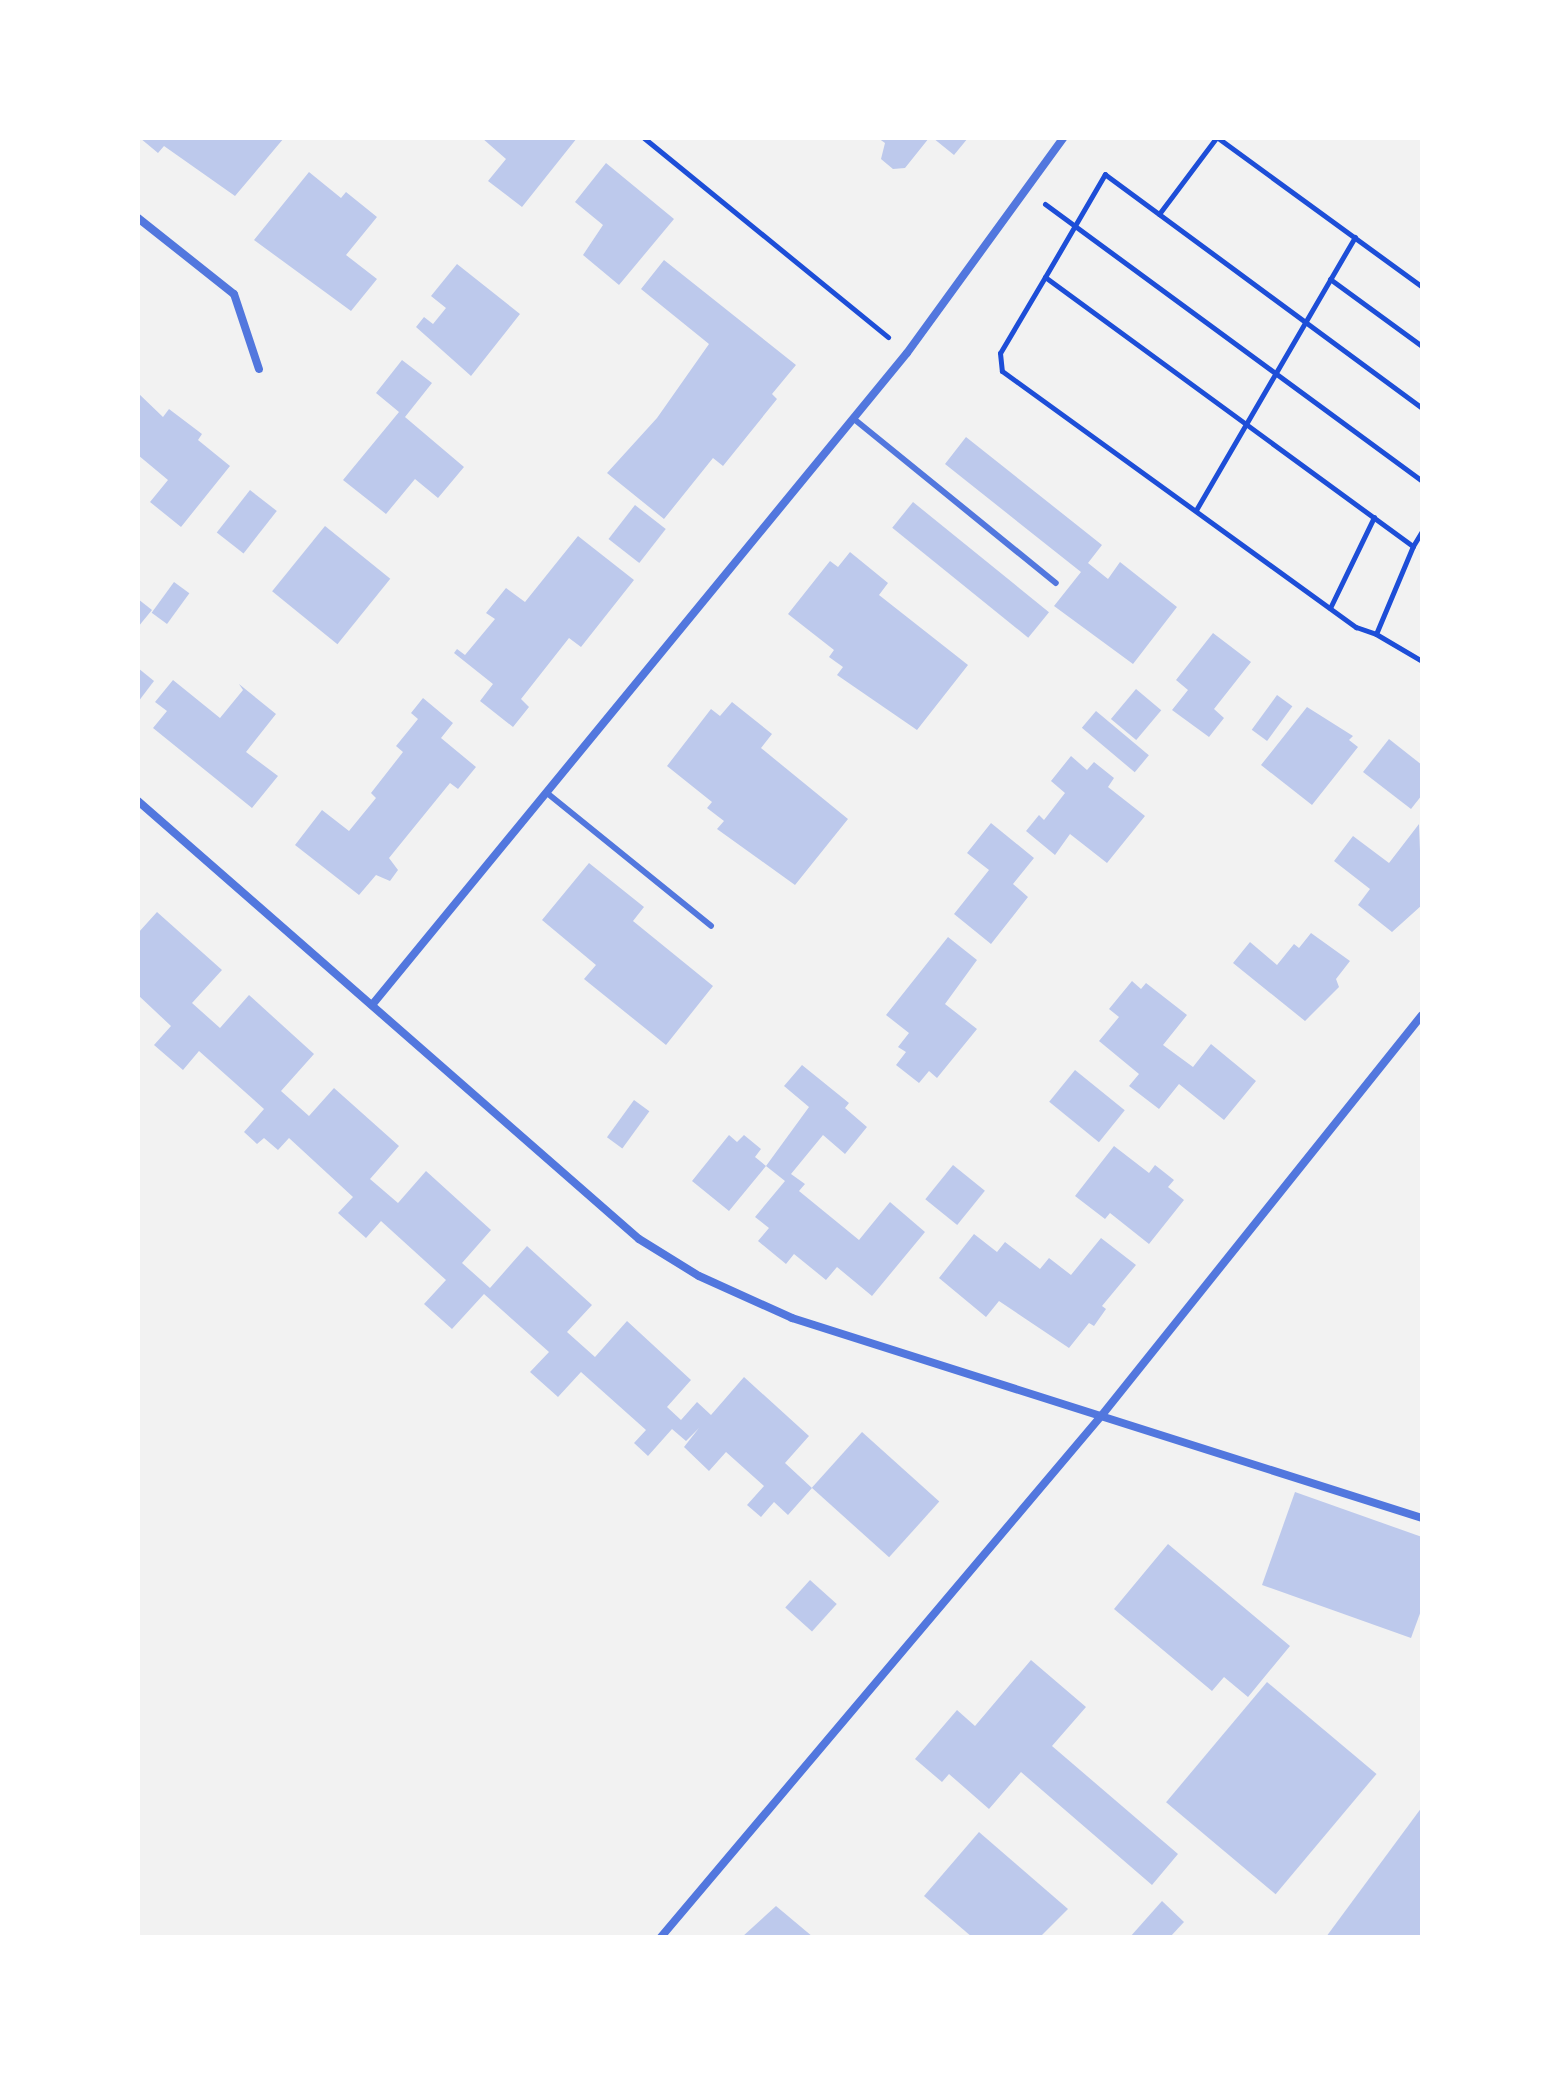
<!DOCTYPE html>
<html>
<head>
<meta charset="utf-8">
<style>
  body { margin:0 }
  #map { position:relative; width:1560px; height:2075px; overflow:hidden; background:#f2f2f2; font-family:"Fira Sans Condensed",sans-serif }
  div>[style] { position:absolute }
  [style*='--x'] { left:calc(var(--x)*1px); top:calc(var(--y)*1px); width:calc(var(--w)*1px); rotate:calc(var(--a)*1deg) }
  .building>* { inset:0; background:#bdc9ec; transform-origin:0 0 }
  .path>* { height:5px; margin:-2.5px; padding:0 2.5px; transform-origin:2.5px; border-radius:2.5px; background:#1d4ed8 }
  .service>* { height:6px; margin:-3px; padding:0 3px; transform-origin:3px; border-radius:3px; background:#5277de }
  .minor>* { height:8px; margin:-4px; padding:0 4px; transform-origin:4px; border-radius:4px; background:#5277de }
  span { translate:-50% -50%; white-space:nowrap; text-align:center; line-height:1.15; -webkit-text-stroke:8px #fff; paint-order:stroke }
  .frame { position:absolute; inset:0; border:140px solid #fff; pointer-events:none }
</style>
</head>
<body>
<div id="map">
  <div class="building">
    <i style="clip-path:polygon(140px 138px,284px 138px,235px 196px,164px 146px,158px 153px)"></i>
    <i style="clip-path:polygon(482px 138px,577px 138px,522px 207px,488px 181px,506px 159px)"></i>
    <i style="clip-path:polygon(878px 138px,929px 138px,905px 168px,893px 169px,881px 159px,885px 143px)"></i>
    <i style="clip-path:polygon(933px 138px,968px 138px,954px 155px)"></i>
    <i style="clip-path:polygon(606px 163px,674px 219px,619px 285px,583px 255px,603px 225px,575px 202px)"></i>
    <i style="clip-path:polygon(309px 172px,341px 198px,346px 192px,377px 217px,346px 255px,377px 279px,351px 311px,254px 240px)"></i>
    <i style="clip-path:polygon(664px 260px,796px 365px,772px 394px,777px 399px,723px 466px,713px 458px,664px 519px,607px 473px,657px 418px,709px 344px,641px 289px)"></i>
    <i style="clip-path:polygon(457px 264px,520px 314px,471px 376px,416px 327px,424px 317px,433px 324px,446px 308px,431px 296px)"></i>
    <i style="clip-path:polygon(402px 360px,432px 383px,405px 417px,464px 467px,438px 498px,415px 479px,386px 514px,343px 480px,399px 412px,376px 393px)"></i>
    <i style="clip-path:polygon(138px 393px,163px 417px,169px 409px,202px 434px,198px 440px,230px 466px,181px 527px,150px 502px,168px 480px,138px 455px)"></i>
    <i style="clip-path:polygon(966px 437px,1102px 545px,1088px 563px,1108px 579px,1120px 562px,1177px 607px,1133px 664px,1054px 606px,1081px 572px,945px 464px)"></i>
    <i style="left:250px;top:490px;width:34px;height:54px;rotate:38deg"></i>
    <i style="left:913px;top:502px;width:175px;height:33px;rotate:39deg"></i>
    <i style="left:635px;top:505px;width:39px;height:43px;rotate:38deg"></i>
    <i style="left:325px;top:526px;width:84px;height:84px;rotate:39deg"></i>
    <i style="clip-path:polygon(578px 536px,634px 580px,581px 647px,569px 638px,521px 699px,529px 707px,513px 727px,480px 701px,493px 684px,454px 653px,457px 649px,465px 655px,495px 619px,486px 613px,506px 588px,525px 602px)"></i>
    <i style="clip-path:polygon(850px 552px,888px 583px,879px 595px,968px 665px,917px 730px,837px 675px,843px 667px,829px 657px,834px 650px,788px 614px,830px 561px,838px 567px)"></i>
    <i style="left:174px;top:582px;width:19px;height:38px;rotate:36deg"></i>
    <i style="clip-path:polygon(138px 599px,152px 610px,138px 627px)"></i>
    <i style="clip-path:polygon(1213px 633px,1251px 662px,1214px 709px,1224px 718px,1209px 737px,1172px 710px,1188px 690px,1176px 680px)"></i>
    <i style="clip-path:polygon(138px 668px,154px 681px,138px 702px)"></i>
    <i style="clip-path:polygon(173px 680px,220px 718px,243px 690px,239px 684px,276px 714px,246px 752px,278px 776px,252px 808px,153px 728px,167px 711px,155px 702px)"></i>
    <i style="left:1136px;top:689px;width:33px;height:39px;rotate:40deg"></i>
    <i style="left:1277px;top:695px;width:19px;height:43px;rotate:36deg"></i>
    <i style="clip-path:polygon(423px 698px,453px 723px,441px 738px,476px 767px,458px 789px,450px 783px,389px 858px,398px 870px,390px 881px,376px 875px,359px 895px,295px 845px,322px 810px,349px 831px,376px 798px,371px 793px,403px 752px,396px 746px,418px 719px,411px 713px)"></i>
    <i style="clip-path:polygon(732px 702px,772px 734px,761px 748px,848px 819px,795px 885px,717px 829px,724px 821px,707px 808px,712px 802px,667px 766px,711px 709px,720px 716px)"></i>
    <i style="clip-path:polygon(1307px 707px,1353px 736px,1349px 740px,1358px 747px,1312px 805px,1261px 765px)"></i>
    <i style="left:1096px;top:711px;width:69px;height:22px;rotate:40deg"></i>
    <i style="clip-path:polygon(1389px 739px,1422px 765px,1422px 795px,1411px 809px,1363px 772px)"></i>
    <i style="clip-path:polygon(1071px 756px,1087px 770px,1094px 762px,1114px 778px,1108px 787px,1145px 816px,1107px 863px,1070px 834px,1055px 855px,1026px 831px,1039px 815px,1044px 820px,1065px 793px,1051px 781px)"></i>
    <i style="clip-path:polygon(991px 823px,1034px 858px,1013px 884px,1028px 897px,991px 944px,954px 914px,989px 870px,967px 853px)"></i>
    <i style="clip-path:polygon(1419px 824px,1422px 905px,1392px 932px,1358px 905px,1370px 889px,1334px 861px,1353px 836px,1389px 863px)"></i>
    <i style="clip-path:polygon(589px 863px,644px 907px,633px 921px,713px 986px,666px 1045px,584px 979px,596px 965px,542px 920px)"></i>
    <i style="clip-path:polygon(157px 912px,222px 970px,192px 1003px,220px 1028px,249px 995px,314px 1054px,281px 1091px,309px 1116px,334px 1088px,399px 1146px,370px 1179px,398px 1203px,426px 1171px,491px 1230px,462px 1263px,490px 1288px,527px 1246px,592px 1305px,567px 1332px,595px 1357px,627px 1321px,691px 1380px,667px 1407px,681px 1420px,697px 1402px,711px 1415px,744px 1377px,809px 1436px,785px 1463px,812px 1488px,788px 1515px,774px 1502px,761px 1517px,747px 1505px,764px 1486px,726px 1452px,709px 1471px,684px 1447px,699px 1428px,686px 1441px,672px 1429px,648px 1456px,634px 1443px,646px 1430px,581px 1372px,558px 1397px,530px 1372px,549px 1352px,484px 1294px,452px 1329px,424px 1304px,446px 1280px,381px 1221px,366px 1238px,338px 1213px,353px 1197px,289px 1138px,278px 1150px,264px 1138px,257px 1144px,244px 1132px,264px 1109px,199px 1051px,183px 1070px,154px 1045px,171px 1026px,138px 995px,138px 933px)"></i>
    <i style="clip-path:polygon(1311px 933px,1350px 961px,1336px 979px,1339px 987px,1305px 1021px,1233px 963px,1250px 942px,1277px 965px,1294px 944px,1299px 948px)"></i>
    <i style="clip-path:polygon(948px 937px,977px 960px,945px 1004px,977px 1029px,937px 1078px,929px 1071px,919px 1083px,896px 1065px,906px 1052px,898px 1047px,909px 1033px,886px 1015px)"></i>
    <i style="clip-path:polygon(1132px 981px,1141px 989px,1146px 983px,1187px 1015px,1163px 1045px,1193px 1067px,1211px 1044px,1256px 1081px,1224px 1120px,1179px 1084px,1159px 1109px,1129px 1086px,1139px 1074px,1099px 1041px,1119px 1017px,1109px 1009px)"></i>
    <i style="clip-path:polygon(802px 1065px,849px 1103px,845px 1108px,867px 1127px,845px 1154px,823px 1135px,791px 1174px,805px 1184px,799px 1191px,859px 1240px,890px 1202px,925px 1232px,872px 1296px,837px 1267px,826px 1280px,794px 1254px,786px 1264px,758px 1241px,769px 1228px,755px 1217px,785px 1181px,766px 1166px,729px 1211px,692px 1181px,729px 1135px,737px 1142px,744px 1135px,761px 1149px,755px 1157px,766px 1166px,809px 1107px,784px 1086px)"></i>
    <i style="left:1075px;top:1070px;width:64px;height:41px;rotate:39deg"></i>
    <i style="left:634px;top:1100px;width:19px;height:46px;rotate:36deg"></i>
    <i style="clip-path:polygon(1114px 1146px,1149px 1173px,1155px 1165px,1174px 1180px,1168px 1187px,1184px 1200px,1149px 1244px,1110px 1213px,1105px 1219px,1075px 1196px)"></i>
    <i style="left:953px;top:1165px;width:41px;height:44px;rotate:39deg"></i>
    <i style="clip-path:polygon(974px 1234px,997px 1252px,1005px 1242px,1040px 1269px,1049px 1258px,1071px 1275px,1101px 1238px,1136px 1265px,1102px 1306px,1106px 1309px,1094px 1326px,1089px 1323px,1069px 1348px,999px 1301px,986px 1317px,939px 1278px)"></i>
    <i style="left:862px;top:1432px;width:104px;height:75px;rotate:42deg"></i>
    <i style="clip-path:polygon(1295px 1492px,1422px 1537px,1422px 1608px,1411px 1638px,1262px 1585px)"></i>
    <i style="clip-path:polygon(1168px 1544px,1290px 1646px,1248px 1697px,1224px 1677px,1212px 1691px,1114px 1609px)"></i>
    <i style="left:810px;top:1580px;width:36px;height:37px;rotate:42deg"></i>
    <i style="clip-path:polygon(1031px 1660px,1086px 1707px,1052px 1746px,1178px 1854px,1152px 1885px,1021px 1772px,989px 1809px,949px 1774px,942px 1782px,915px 1759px,957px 1710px,975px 1726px)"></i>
    <i style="left:1267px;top:1682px;width:143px;height:157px;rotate:40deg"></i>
    <i style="clip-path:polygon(1422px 1807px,1422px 1937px,1326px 1937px)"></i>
    <i style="clip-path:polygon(979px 1832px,1068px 1909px,1040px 1937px,972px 1937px,924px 1896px)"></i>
    <i style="clip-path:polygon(1162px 1901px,1184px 1922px,1170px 1937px,1130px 1937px)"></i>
    <i style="clip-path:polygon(776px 1906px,813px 1937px,742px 1937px)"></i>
  </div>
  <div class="path">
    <i style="--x:644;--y:138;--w:315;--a:39.2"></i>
    <i style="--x:1218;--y:138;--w:253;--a:36.1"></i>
    <i style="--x:1045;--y:204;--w:468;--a:36.3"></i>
    <i style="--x:1159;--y:214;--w:95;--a:-53.1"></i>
    <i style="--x:1045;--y:277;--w:88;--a:120.6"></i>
    <i style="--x:1000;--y:353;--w:18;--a:84"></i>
    <i style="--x:1002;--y:371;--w:437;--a:35.9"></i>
    <i style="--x:1356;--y:627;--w:21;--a:19"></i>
    <i style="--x:1330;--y:279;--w:114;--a:36.1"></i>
    <i style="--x:1422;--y:408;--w:394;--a:-143.6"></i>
    <i style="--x:1105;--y:174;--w:119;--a:120.2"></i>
    <i style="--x:1045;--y:277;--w:456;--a:36.2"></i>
    <i style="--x:1413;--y:546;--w:17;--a:-59"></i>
    <i style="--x:1196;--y:510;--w:316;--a:-59.8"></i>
    <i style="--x:1413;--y:546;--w:95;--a:112.8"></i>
    <i style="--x:1376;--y:634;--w:53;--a:30.4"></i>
    <i style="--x:1330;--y:608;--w:101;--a:-64.2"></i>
  </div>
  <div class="service">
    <i style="--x:854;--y:419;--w:260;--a:39.1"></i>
    <i style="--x:547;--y:793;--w:211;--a:39"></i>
  </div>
  <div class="minor">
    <i style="--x:138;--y:218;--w:122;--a:38.4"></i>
    <i style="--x:234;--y:294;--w:79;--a:71.6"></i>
    <i style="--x:138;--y:801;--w:665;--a:41.16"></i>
    <i style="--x:639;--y:1239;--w:70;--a:31.7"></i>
    <i style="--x:699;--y:1276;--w:102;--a:24.3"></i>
    <i style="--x:792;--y:1318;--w:661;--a:17.61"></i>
    <i style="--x:372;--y:1005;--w:843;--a:-50.63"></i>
    <i style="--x:907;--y:353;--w:266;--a:-54"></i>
    <i style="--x:661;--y:1937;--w:683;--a:-49.81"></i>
    <i style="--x:1102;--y:1415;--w:512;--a:-51.34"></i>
  </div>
  <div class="frame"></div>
</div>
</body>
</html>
